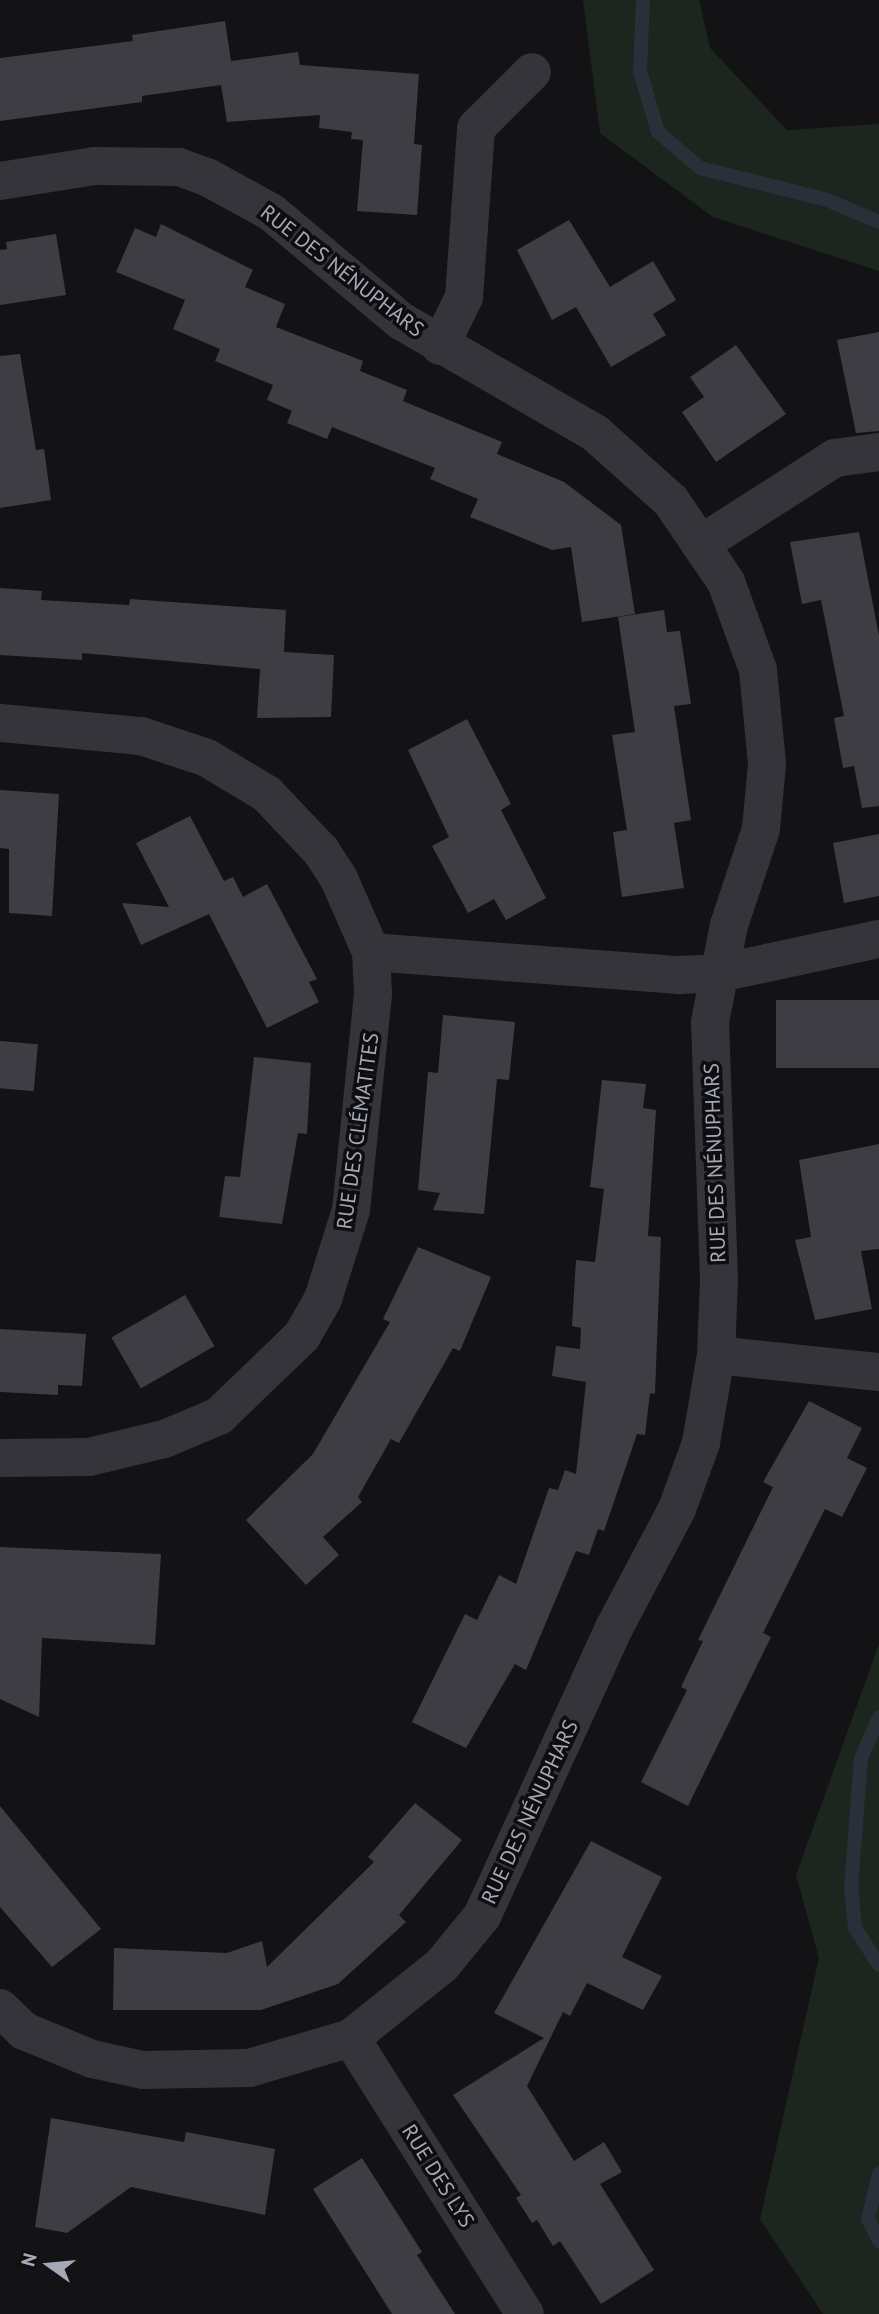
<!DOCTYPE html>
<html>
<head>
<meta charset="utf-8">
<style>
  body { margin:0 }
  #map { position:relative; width:879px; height:2314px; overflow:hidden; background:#131315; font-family:"PT Sans",sans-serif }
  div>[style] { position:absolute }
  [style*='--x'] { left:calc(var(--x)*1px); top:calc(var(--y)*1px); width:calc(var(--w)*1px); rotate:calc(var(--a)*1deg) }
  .green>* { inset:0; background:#1d251f }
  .stream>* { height:14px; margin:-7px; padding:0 7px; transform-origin:7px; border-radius:7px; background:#28313a }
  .building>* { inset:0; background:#3d3d43; transform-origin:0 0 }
  .minor>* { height:38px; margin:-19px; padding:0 19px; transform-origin:19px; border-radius:19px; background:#34343a }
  span { translate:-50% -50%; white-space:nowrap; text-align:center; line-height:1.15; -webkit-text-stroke:7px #0e0e10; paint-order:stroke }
  .street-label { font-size:21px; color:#a4a8b7 }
  .north { position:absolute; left:14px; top:2230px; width:70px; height:70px; -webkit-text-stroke:5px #0e0e10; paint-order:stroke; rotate:285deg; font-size:19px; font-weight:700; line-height:28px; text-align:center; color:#a4a8b7 }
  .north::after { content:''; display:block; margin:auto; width:24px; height:32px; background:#a4a8b7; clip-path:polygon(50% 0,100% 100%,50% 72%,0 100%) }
</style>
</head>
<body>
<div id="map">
  <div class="green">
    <i style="clip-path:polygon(583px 0,699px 0,710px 48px,787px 130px,879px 124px,879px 271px,713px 217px,600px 133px)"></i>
    <i style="clip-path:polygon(879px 1644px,879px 2314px,823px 2314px,760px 2219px,819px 1958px,796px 1875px)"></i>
  </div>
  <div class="stream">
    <i style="--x:643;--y:0;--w:71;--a:92.4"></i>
    <i style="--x:640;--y:71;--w:64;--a:73.6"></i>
    <i style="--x:658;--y:132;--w:55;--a:40.6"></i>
    <i style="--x:700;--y:168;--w:131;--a:14.1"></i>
    <i style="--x:827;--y:200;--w:56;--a:22.9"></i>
    <i style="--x:879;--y:1717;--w:45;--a:113.7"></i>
    <i style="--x:861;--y:1758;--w:129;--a:94.4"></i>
    <i style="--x:851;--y:1887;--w:41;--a:84.4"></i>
    <i style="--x:855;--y:1928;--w:44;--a:57"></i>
    <i style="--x:879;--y:2174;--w:46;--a:103.7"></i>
    <i style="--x:868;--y:2219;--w:25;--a:63"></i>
  </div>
  <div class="building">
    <i style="clip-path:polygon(225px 21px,231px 61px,298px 52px,300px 65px,419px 74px,414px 144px,422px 145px,417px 215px,357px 211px,363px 140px,351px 139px,352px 132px,319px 128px,320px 115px,227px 122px,221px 85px,142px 96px,142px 102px,0 121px,0 58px,133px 41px,132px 35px)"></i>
    <i style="clip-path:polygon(569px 220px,610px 287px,653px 261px,676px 300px,653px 314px,666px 335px,611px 367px,576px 307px,552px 320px,517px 250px)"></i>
    <i style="clip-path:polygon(161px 224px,253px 270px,245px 287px,285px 304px,276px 327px,363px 361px,360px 371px,407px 390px,403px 401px,502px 442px,497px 454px,564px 482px,621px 525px,635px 614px,582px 622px,571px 547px,552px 550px,470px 517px,478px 499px,430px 479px,435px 468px,332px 427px,327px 439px,287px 423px,292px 411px,267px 400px,273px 385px,215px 361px,220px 349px,173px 329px,185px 300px,116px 272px,135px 228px,156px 237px)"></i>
    <i style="clip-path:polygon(56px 234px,66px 295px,0 305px,0 250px,7px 249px,6px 242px)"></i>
    <i style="clip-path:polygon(879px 332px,879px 431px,856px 433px,837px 340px)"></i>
    <i style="clip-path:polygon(736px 345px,786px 414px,716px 462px,682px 412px,704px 397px,690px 377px)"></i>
    <i style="clip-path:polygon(20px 354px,36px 450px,44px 449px,51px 500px,0 508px,0 356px)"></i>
    <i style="clip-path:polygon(859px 532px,879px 636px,879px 806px,862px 808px,854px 766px,843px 768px,834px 718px,844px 716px,821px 600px,802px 604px,790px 542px)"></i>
    <i style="clip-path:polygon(0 588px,42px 591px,41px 600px,129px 605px,130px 599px,286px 610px,284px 652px,334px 655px,331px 717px,257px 718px,260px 669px,82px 653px,82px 660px,0 655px)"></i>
    <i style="clip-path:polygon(664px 610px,667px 632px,680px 631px,691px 704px,674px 706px,691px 820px,674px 823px,684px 888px,622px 897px,613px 832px,627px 830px,612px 735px,635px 732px,618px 617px)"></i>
    <i style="clip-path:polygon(467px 719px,511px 804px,501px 810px,546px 898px,506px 920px,494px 899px,468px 913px,432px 846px,449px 837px,408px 750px)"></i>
    <i style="clip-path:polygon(0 790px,59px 794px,52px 916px,9px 913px,9px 849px,0 848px)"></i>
    <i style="clip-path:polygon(190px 816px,224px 881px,233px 877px,243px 897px,267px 884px,317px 979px,309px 982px,319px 1002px,267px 1028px,209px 914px,141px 945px,122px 903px,169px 907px,136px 843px)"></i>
    <i style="clip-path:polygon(879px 834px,879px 896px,844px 903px,833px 843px)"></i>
    <i style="left:879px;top:1000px;width:68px;height:103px;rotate:90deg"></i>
    <i style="clip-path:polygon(443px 1015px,515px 1022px,509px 1080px,497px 1079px,484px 1214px,433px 1210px,440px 1193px,418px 1190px,428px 1072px,438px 1073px)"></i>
    <i style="left:0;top:1041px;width:38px;height:47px;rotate:5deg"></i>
    <i style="clip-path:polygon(254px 1057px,311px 1063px,307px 1134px,298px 1133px,282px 1224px,219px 1217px,225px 1176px,240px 1177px)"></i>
    <i style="clip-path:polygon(602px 1080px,646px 1084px,643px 1108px,656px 1110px,648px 1236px,661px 1237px,655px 1394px,650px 1393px,645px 1435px,637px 1434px,604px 1531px,598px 1529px,589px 1555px,576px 1551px,526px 1670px,515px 1664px,466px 1748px,412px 1722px,465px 1614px,477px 1620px,499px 1575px,516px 1584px,549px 1488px,558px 1490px,565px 1470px,576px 1474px,586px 1382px,552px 1376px,556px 1346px,580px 1349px,581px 1328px,572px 1326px,576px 1260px,595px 1262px,604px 1189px,590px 1187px)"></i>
    <i style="clip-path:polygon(879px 1144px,879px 1249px,861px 1251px,872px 1309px,815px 1320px,795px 1240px,811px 1237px,799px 1160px)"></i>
    <i style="clip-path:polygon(418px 1247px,491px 1277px,460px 1351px,453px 1348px,399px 1443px,391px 1439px,358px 1497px,362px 1502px,323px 1537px,339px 1555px,306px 1585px,246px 1520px,313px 1454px,390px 1322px,383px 1319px)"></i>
    <i style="left:185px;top:1295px;width:59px;height:85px;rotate:60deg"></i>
    <i style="clip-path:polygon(0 1329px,86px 1334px,82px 1386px,58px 1385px,58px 1395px,0 1392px)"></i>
    <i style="clip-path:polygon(809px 1401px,862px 1428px,847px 1458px,867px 1468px,842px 1517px,825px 1509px,763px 1633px,771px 1637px,688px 1806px,641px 1782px,687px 1690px,681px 1687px,703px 1641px,698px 1640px,773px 1487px,763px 1482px)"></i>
    <i style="clip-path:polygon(0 1547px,161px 1554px,155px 1645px,42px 1638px,39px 1717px,0 1699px)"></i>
    <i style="clip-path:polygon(415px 1803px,462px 1840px,399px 1915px,406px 1922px,338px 1984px,261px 2010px,113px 2010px,114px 1948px,227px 1953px,262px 1941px,267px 1967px,374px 1862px,368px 1857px)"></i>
    <i style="clip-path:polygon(0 1806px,101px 1929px,52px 1967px,0 1907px)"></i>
    <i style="clip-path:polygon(591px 1841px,662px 1877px,622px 1957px,662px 1976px,643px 2010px,587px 1983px,570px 2016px,563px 2012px,527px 2086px,574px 2161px,604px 2142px,622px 2172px,600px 2184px,654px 2270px,601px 2304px,560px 2241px,553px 2246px,537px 2220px,532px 2223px,516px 2198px,521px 2195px,453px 2095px,544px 2038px,494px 2013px)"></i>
    <i style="clip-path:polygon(51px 2118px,184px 2142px,186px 2132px,275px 2149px,265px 2215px,131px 2187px,67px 2233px,35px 2227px)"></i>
    <i style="clip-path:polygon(362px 2158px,422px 2252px,417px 2255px,455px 2314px,392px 2314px,313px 2189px)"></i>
  </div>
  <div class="minor">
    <i style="--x:0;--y:181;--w:96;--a:-9"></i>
    <i style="--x:95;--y:166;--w:84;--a:0.7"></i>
    <i style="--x:179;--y:167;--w:30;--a:20"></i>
    <i style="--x:207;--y:177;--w:73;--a:28.7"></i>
    <i style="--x:271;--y:212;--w:170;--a:40"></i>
    <i style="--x:401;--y:321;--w:224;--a:30"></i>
    <i style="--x:595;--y:433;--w:102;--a:41.8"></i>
    <i style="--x:671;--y:501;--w:98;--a:55.8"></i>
    <i style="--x:726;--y:582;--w:94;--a:70"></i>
    <i style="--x:758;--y:670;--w:94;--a:84.5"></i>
    <i style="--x:767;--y:764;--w:65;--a:95.3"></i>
    <i style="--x:761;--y:829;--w:101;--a:108.4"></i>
    <i style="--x:729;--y:925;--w:99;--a:101.1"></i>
    <i style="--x:710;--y:1022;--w:258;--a:88"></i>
    <i style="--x:719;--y:1280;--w:75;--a:92.3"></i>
    <i style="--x:716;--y:1355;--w:89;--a:99.7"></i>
    <i style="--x:701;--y:1443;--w:70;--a:110"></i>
    <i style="--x:677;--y:1509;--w:135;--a:117.9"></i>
    <i style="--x:614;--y:1628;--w:317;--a:114.6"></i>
    <i style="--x:482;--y:1916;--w:63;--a:129.2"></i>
    <i style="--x:442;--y:1965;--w:117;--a:141.3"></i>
    <i style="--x:351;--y:2038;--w:106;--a:163.6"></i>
    <i style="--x:249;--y:2068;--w:106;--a:178.9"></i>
    <i style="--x:143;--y:2070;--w:52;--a:-167.8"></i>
    <i style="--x:92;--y:2059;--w:74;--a:-157.6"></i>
    <i style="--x:24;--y:2031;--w:33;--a:-136"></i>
    <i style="--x:440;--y:346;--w:55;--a:-63.9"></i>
    <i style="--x:464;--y:297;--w:169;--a:-85.9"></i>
    <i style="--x:476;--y:128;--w:79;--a:-45"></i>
    <i style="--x:704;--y:542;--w:156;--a:-32.7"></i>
    <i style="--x:835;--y:458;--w:44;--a:-7.8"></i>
    <i style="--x:0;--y:723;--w:142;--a:5.3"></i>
    <i style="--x:141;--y:736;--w:70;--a:18.4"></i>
    <i style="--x:207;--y:758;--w:70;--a:31"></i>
    <i style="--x:267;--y:794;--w:79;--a:46.5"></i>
    <i style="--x:321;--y:851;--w:33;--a:57"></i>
    <i style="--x:339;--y:879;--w:80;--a:66.3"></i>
    <i style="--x:371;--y:952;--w:42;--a:87.3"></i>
    <i style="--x:373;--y:994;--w:217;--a:95.8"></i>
    <i style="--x:351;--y:1210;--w:93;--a:107.5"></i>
    <i style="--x:323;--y:1299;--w:43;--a:119.6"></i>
    <i style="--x:302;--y:1336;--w:115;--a:136.1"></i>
    <i style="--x:219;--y:1416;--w:60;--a:157.3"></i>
    <i style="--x:164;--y:1439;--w:77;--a:166.5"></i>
    <i style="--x:89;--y:1457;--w:89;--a:179.4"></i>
    <i style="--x:371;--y:952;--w:309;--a:4.3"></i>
    <i style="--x:679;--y:975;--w:41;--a:-2.8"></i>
    <i style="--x:720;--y:973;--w:163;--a:-12.1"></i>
    <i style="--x:716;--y:1355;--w:164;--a:6"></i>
    <i style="--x:351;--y:2038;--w:326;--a:57.8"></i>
  </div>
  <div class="street-label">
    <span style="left:342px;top:271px;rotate:38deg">RUE DES NÉNUPHARS</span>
    <span style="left:358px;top:1131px;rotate:-82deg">RUE DES CLÉMATITES</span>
    <span style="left:715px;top:1163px;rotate:-92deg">RUE DES NÉNUPHARS</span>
    <span style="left:530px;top:1812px;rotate:-65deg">RUE DES NÉNUPHARS</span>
    <span style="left:438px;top:2176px;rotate:58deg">RUE DES LYS</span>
  </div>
  <div class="north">N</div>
</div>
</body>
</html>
